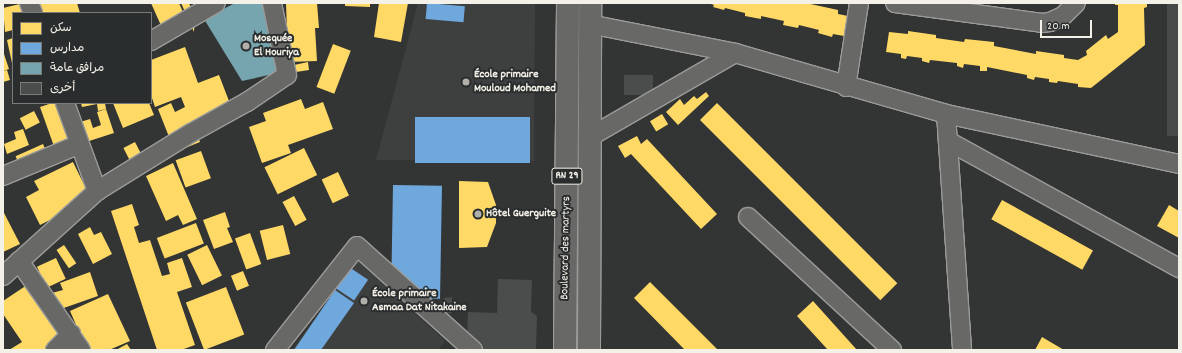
<!DOCTYPE html>
<html>
<head>
<meta charset="utf-8">
<style>
  body { margin:0 }
  #map { position:relative; width:1182px; height:353px; overflow:hidden; background:#333434; font-family:Dekko,"Playpen Sans Arabic",sans-serif }
  div>[style] { position:absolute }
  [style*='--x'] { left:calc(var(--x)*1px); top:calc(var(--y)*1px); width:calc(var(--w)*1px); rotate:calc(var(--a)*1deg) }
  .built>* { inset:0; background:#3e4040 }
  .green>* { inset:0; background:#484a49; transform-origin:0 0 }
  .homes>* { inset:0; background:#ffd966; transform-origin:0 0 }
  .schools>* { inset:0; background:#6fa8dc; transform-origin:0 0 }
  .public>* { inset:0; background:#76a5af }
  .building>* { inset:0; background:#4b4c4c; transform-origin:0 0 }
  .roads { filter:drop-shadow(1px 0 #9b9b99) drop-shadow(-1px 0 #9b9b99) drop-shadow(0 1px #9b9b99) drop-shadow(0 -1px #9b9b99) }
  .minor>* { height:18px; margin:-9px; padding:0 9px; transform-origin:9px; border-radius:9px; background:#686866 }
  .highway>* { height:22px; margin:-11px; padding:0 11px; transform-origin:11px; border-radius:11px; background:#686866 }
  .dots>* { width:11px; height:11px; translate:-50% -50%; box-sizing:border-box; border:2px solid #2a2d2e; border-radius:50% }
  span { translate:-50% -50%; white-space:nowrap; text-align:center; line-height:1.15; -webkit-text-stroke:4px #2a2d2e; paint-order:stroke }
  .shield-label span { padding:1px 3px; background:#2a2d2e; border:1px solid; border-radius:3px; -webkit-text-stroke-width:0 }
  .shield-label { font-size:11px; color:#f4f1e8; font-weight:700 }
  .poi-label { font-size:12px; color:#f4f1e8; font-weight:700 }
  .left { translate:0 -50%; text-align:left }
  .street-label { font-size:12px; color:#f4f1e8 }
  .frame { position:absolute; inset:0; border:4px solid #f4f1e8; pointer-events:none }
  .legend { position:absolute; left:12px; top:12px; width:140px; height:92px; box-sizing:border-box; background:#2a2d2e; border:1px solid #7b7b78; margin:0; padding:5px 7px; list-style:none; font-size:12px; color:#f4f1e8 }
  .legend li { display:flex; align-items:center; gap:8px; height:20px }
  .legend b { width:20px; border:1px solid #7b7b78 }
  .scale { position:absolute; left:1040px; top:20px; width:52px; height:18px; box-sizing:border-box; border:2px solid #f4f1e8; border-top:0; padding-left:5px; font-size:12px; line-height:14px; white-space:nowrap; color:#f4f1e8; -webkit-text-stroke:3px #2a2d2e; paint-order:stroke }
</style>
</head>
<body>
<div id="map">
  <div class="built">
    <i style="clip-path:polygon(418px 3px,535px 4px,534px 161px,376px 160px)"></i>
    <i style="clip-path:polygon(357px 260px,445px 341px,438px 350px,292px 350px)"></i>
  </div>
  <div class="green">
    <i style="left:1167px;top:3px;width:12px;height:133px"></i>
  </div>
  <div class="homes">
    <i style="clip-path:polygon(24px 3px,26px 13px,13px 13px,13px 30px,5px 32px,3px 8px)"></i>
    <i style="clip-path:polygon(33px 3px,77px 3px,80px 13px,37px 13px)"></i>
    <i style="clip-path:polygon(151px 3px,179px 3px,190px 28px,167px 39px)"></i>
    <i style="clip-path:polygon(181px 3px,189px 3px,195px 17px,194px 32px)"></i>
    <i style="clip-path:polygon(286px 3px,317px 3px,319px 28px,315px 28px,317px 61px,288px 62px)"></i>
    <i style="clip-path:polygon(345px 3px,370px 3px,370px 7px,345px 6px)"></i>
    <i style="clip-path:polygon(379px 3px,408px 3px,401px 42px,374px 37px)"></i>
    <i style="clip-path:polygon(708px 3px,806px 3px,838px 10px,838px 14px,848px 16px,844px 36px,833px 34px,832px 37px,818px 33px,819px 30px,799px 25px,798px 28px,783px 25px,784px 21px,761px 16px,761px 19px,745px 16px,745px 13px,725px 8px,724px 10px,713px 7px,714px 5px)"></i>
    <i style="clip-path:polygon(1115px 3px,1147px 3px,1147px 7px,1144px 8px,1145px 45px,1091px 88px,1078px 87px,1078px 84px,1058px 81px,1057px 83px,1049px 82px,1049px 79px,1035px 77px,1034px 80px,1027px 78px,1027px 75px,987px 67px,987px 71px,980px 71px,980px 66px,964px 64px,963px 68px,957px 66px,957px 63px,930px 60px,929px 63px,922px 61px,922px 58px,907px 56px,906px 59px,901px 58px,901px 54px,886px 52px,889px 32px,908px 34px,908px 31px,936px 35px,936px 38px,964px 42px,965px 39px,994px 42px,994px 46px,1036px 54px,1036px 51px,1064px 55px,1064px 58px,1078px 60px,1087px 55px,1086px 51px,1106px 35px,1108px 39px,1118px 32px,1118px 5px,1115px 5px)"></i>
    <i style="clip-path:polygon(13px 38px,13px 63px,12px 63px,7px 40px)"></i>
    <i style="left:333px;top:44px;width:19px;height:46px;rotate:21deg"></i>
    <i style="clip-path:polygon(185px 47px,198px 83px,219px 75px,234px 114px,214px 113px,192px 121px,200px 142px,175px 152px,158px 109px,171px 103px,175px 112px,185px 107px,181px 97px,155px 107px,151px 95px,151px 60px)"></i>
    <i style="clip-path:polygon(3px 51px,9px 69px,3px 71px)"></i>
    <i style="clip-path:polygon(308px 62px,309px 70px,296px 72px,294px 65px)"></i>
    <i style="clip-path:polygon(7px 70px,10px 80px,3px 82px,3px 71px)"></i>
    <i style="clip-path:polygon(706px 92px,709px 96px,678px 125px,666px 112px,680px 99px,684px 105px,694px 96px,697px 99px)"></i>
    <i style="clip-path:polygon(301px 99px,305px 109px,323px 102px,333px 129px,288px 145px,291px 153px,262px 163px,249px 127px,266px 121px,263px 113px)"></i>
    <i style="clip-path:polygon(52px 103px,60px 103px,74px 146px,56px 152px,40px 107px)"></i>
    <i style="clip-path:polygon(81px 103px,105px 103px,106px 109px,98px 111px,97px 104px,82px 107px)"></i>
    <i style="clip-path:polygon(113px 103px,149px 103px,154px 115px,123px 128px)"></i>
    <i style="left:717px;top:103px;width:255px;height:24px;rotate:45deg"></i>
    <i style="clip-path:polygon(106px 109px,114px 133px,83px 143px,77px 123px,90px 119px,93px 128px,101px 125px,97px 112px)"></i>
    <i style="left:34px;top:111px;width:13px;height:16px;rotate:63deg"></i>
    <i style="left:662px;top:114px;width:12px;height:14px;rotate:59deg"></i>
    <i style="clip-path:polygon(23px 129px,29px 145px,7px 154px,4px 144px,16px 139px,14px 132px)"></i>
    <i style="clip-path:polygon(637px 136px,641px 144px,647px 139px,717px 214px,701px 229px,631px 154px,625px 158px,618px 146px)"></i>
    <i style="left:135px;top:142px;width:13px;height:13px;rotate:63deg"></i>
    <i style="left:43px;top:144px;width:17px;height:30px;rotate:66deg"></i>
    <i style="left:304px;top:148px;width:30px;height:44px;rotate:64deg"></i>
    <i style="left:201px;top:151px;width:29px;height:27px;rotate:70deg"></i>
    <i style="clip-path:polygon(73px 162px,95px 207px,72px 218px,68px 211px,40px 225px,26px 197px,39px 190px,34px 181px)"></i>
    <i style="clip-path:polygon(173px 163px,197px 219px,183px 225px,178px 215px,166px 221px,146px 176px)"></i>
    <i style="left:338px;top:172px;width:26px;height:18px;rotate:65deg"></i>
    <i style="clip-path:polygon(459px 181px,488px 182px,496px 205px,496px 223px,487px 247px,459px 248px)"></i>
    <i style="left:294px;top:196px;width:27px;height:13px;rotate:62deg"></i>
    <i style="left:1002px;top:200px;width:104px;height:22px;rotate:29deg"></i>
    <i style="clip-path:polygon(132px 204px,139px 225px,134px 227px,139px 243px,150px 240px,162px 276px,170px 274px,167px 263px,182px 258px,192px 287px,177px 292px,195px 345px,181px 350px,157px 350px,111px 211px)"></i>
    <i style="clip-path:polygon(1169px 205px,1179px 211px,1179px 238px,1157px 226px)"></i>
    <i style="clip-path:polygon(3px 211px,20px 244px,3px 252px)"></i>
    <i style="clip-path:polygon(225px 212px,230px 227px,227px 228px,233px 242px,214px 249px,203px 220px)"></i>
    <i style="left:196px;top:223px;width:22px;height:42px;rotate:69deg"></i>
    <i style="left:283px;top:225px;width:30px;height:24px;rotate:76deg"></i>
    <i style="clip-path:polygon(90px 227px,94px 235px,101px 232px,112px 254px,93px 264px,78px 234px)"></i>
    <i style="left:250px;top:233px;width:33px;height:16px;rotate:70deg"></i>
    <i style="left:64px;top:245px;width:22px;height:9px;rotate:56deg"></i>
    <i style="left:207px;top:245px;width:34px;height:22px;rotate:64deg"></i>
    <i style="left:56px;top:258px;width:23px;height:21px;rotate:65deg"></i>
    <i style="left:243px;top:271px;width:16px;height:13px;rotate:68deg"></i>
    <i style="clip-path:polygon(90px 272px,98px 296px,58px 310px,52px 293px,63px 290px,60px 283px)"></i>
    <i style="clip-path:polygon(650px 282px,718px 350px,685px 350px,634px 298px)"></i>
    <i style="clip-path:polygon(27px 285px,70px 350px,9px 350px,22px 342px,3px 314px,3px 301px)"></i>
    <i style="left:226px;top:287px;width:51px;height:43px;rotate:69deg"></i>
    <i style="clip-path:polygon(108px 294px,130px 341px,109px 350px,87px 350px,70px 311px)"></i>
    <i style="clip-path:polygon(813px 301px,857px 350px,828px 350px,797px 316px)"></i>
    <i style="clip-path:polygon(1042px 337px,1064px 350px,1035px 350px)"></i>
    <i style="clip-path:polygon(127px 344px,131px 350px,116px 350px)"></i>
  </div>
  <div class="schools">
    <i style="left:427px;top:3px;width:38px;height:16px;rotate:5deg"></i>
    <i style="left:415px;top:117px;width:115px;height:46px"></i>
    <i style="left:393px;top:185px;width:49px;height:113px;rotate:1deg"></i>
    <i style="left:349px;top:267px;width:23px;height:25px;rotate:34deg"></i>
    <i style="clip-path:polygon(335px 290px,354px 303px,321px 350px,294px 350px)"></i>
  </div>
  <div class="public">
    <i style="clip-path:polygon(235px 3px,262px 3px,278px 73px,242px 81px,204px 19px)"></i>
  </div>
  <div class="building">
    <i style="left:624px;top:75px;width:29px;height:20px"></i>
    <i style="clip-path:polygon(498px 279px,532px 280px,531px 312px,537px 316px,536px 350px,480px 350px,467px 343px,468px 312px,497px 313px)"></i>
    <i style="clip-path:polygon(452px 297px,452px 313px,445px 314px,444px 298px)"></i>
  </div>
  <div class="roads">
    <div class="minor">
      <i style="--x:29;--y:3;--w:11;--a:68"></i>
      <i style="--x:895;--y:3;--w:148;--a:7.7"></i>
      <i style="--x:1042;--y:23;--w:8;--a:-7"></i>
      <i style="--x:1050;--y:22;--w:14;--a:-25"></i>
      <i style="--x:1063;--y:16;--w:18;--a:-45"></i>
      <i style="--x:589;--y:24;--w:149;--a:11.2"></i>
      <i style="--x:735;--y:53;--w:220;--a:16.1"></i>
      <i style="--x:946;--y:114;--w:238;--a:12.1"></i>
      <i style="--x:151;--y:41;--w:75;--a:-30.3"></i>
      <i style="--x:846;--y:87;--w:85;--a:-81.2"></i>
      <i style="--x:65;--y:103;--w:94;--a:70"></i>
      <i style="--x:946;--y:114;--w:237;--a:86.1"></i>
      <i style="--x:588;--y:138;--w:170;--a:-30"></i>
      <i style="--x:948;--y:141;--w:264;--a:28.8"></i>
      <i style="--x:3;--y:176;--w:83;--a:-22.6"></i>
      <i style="--x:748;--y:217;--w:196;--a:42.7"></i>
      <i style="--x:19;--y:261;--w:108;--a:55.1"></i>
      <i style="--x:3;--y:276;--w:127;--a:-42.1"></i>
      <i style="--x:97;--y:191;--w:110;--a:-31.7"></i>
      <i style="--x:191;--y:133;--w:64;--a:-29"></i>
      <i style="--x:247;--y:102;--w:48;--a:-34"></i>
      <i style="--x:287;--y:75;--w:74;--a:-101.8"></i>
      <i style="--x:55;--y:350;--w:23;--a:-45"></i>
      <i style="--x:275;--y:350;--w:132;--a:-51.7"></i>
      <i style="--x:357;--y:246;--w:156;--a:41.9"></i>
    </div>
    <div class="highway">
      <i style="--x:565;--y:350;--w:347;--a:-89.5"></i>
      <i style="--x:589;--y:350;--w:347;--a:-89.8"></i>
    </div>
  </div>
  <div class="dots">
    <i style="left:246px;top:46px;background:#b0afa9"></i>
    <i style="left:466px;top:82px;background:#b0afa9"></i>
    <i style="left:478px;top:214px;background:#b0afa9"></i>
    <i style="left:364px;top:301px;background:#b0afa9"></i>
  </div>
  <div class="shield-label">
    <span style="left:567px;top:176px">RN 29</span>
  </div>
  <div class="poi-label">
    <span class="left" style="left:254px;top:46px">Mosquée<br>El Houriya</span>
    <span class="left" style="left:474px;top:82px">École primaire<br>Mouloud Mohamed</span>
    <span class="left" style="left:486px;top:214px">Hôtel Guerguite</span>
    <span class="left" style="left:372px;top:301px">École primaire<br>Asmaa Dat Nitakaine</span>
  </div>
  <div class="street-label">
    <span style="left:566px;top:248px;rotate:-89deg">Boulevard des martyrs</span>
  </div>
  <div class="frame"></div>
  <ul class="legend">
  <li><b style="height:11px;background:#ffd966"></b>سكن</li>
  <li><b style="height:11px;background:#6fa8dc"></b>مدارس</li>
  <li><b style="height:11px;background:#76a5af"></b>مرافق عامة</li>
  <li><b style="height:11px;background:#4b4c4c"></b>أخرى</li>
  </ul>
  <div class="scale">20 m</div>
</div>
</body>
</html>
